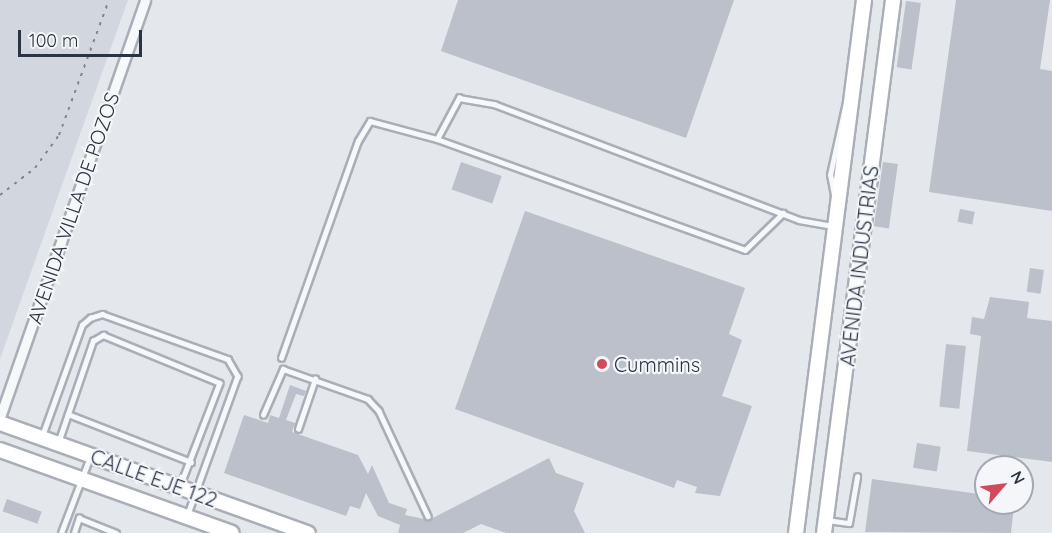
<!DOCTYPE html>
<html>
<head>
<meta charset="utf-8">
<style>
  body { margin:0 }
  #map { position:relative; width:1052px; height:533px; overflow:hidden; background:#e4e7ec; font-family:Quicksand,sans-serif }
  div>[style] { position:absolute }
  [style*='--x'] { left:calc(var(--x)*1px); top:calc(var(--y)*1px); width:calc(var(--w)*1px); rotate:calc(var(--a)*1deg) }
  .built>* { inset:0; background:#d2d6de }
  .building>* { inset:0; background:#bbc0ca; transform-origin:0 0 }
  .roads { filter:drop-shadow(2px 0 #a9aeb7) drop-shadow(-2px 0 #a9aeb7) drop-shadow(0 2px #a9aeb7) drop-shadow(0 -2px #a9aeb7) }
  .lane>* { height:4.5px; margin:-2.25px; padding:0 2.25px; transform-origin:2.25px; border-radius:2.25px; background:#f7f8fa }
  .street>* { height:9px; margin:-4.5px; padding:0 4.5px; transform-origin:4.5px; border-radius:4.5px; background:#f7f8fa }
  .secondary>* { height:14px; margin:-7px; padding:0 7px; transform-origin:7px; border-radius:7px; background:#fff }
  .rail>* { height:2px; margin-top:-1px; transform-origin:0; background:repeating-linear-gradient(90deg,#7d8696 0 3px,transparent 0 9px) }
  .dots>* { width:16px; height:16px; translate:-50% -50%; box-sizing:border-box; border:3px solid #f4f6f9; border-radius:50% }
  span { translate:-50% -50%; white-space:nowrap; text-align:center; line-height:1.15; -webkit-text-stroke:4.5px #f4f6f9; paint-order:stroke }
  .street-label { font-size:20px; color:#2b3445 }
  .poi-label { font-size:20px; color:#2b3445 }
  .left { translate:0 -50%; text-align:left }
  .north { position:absolute; left:974px; top:455px; width:60px; height:60px; box-sizing:border-box; background:#f4f6f9; border:2px solid #a4a8b1; border-radius:50%; rotate:62deg; font-size:16px; font-weight:700; line-height:24px; text-align:center; color:#2b3445 }
  .north::after { content:''; display:block; margin:auto; width:21px; height:27px; background:#d1495b; clip-path:polygon(50% 0,100% 100%,50% 72%,0 100%) }
  .scale { position:absolute; left:18px; top:30px; width:124px; height:27px; box-sizing:border-box; border:3px solid #2b3445; border-top:0; padding-left:8px; font-size:18px; line-height:21px; white-space:nowrap; color:#2b3445; -webkit-text-stroke:4px #f4f6f9; paint-order:stroke }
</style>
</head>
<body>
<div id="map">
  <div class="built">
    <i style="clip-path:polygon(0 0,128px 0,0 359px)"></i>
  </div>
  <div class="building">
    <i style="clip-path:polygon(458px 0,734px 0,686px 138px,441px 51px)"></i>
    <i style="clip-path:polygon(956px 0,1050px 0,1040px 69px,1052px 71px,1052px 211px,929px 192px)"></i>
    <i style="left:906px;top:1px;width:15px;height:67px;rotate:8deg"></i>
    <i style="left:461px;top:162px;width:43px;height:29px;rotate:19deg"></i>
    <i style="left:883px;top:162px;width:15px;height:65px;rotate:8deg"></i>
    <i style="left:960px;top:209px;width:15px;height:13px;rotate:11deg"></i>
    <i style="clip-path:polygon(525px 211px,745px 288px,729px 334px,742px 340px,722px 396px,752px 406px,720px 496px,695px 493px,697px 487px,677px 480px,674px 488px,455px 409px)"></i>
    <i style="left:1030px;top:268px;width:14px;height:24px;rotate:8deg"></i>
    <i style="clip-path:polygon(990px 297px,1029px 302px,1027px 318px,1052px 321px,1052px 462px,967px 451px,981px 336px,970px 334px,972px 317px,984px 319px)"></i>
    <i style="left:946px;top:344px;width:20px;height:63px;rotate:6deg"></i>
    <i style="clip-path:polygon(290px 385px,306px 391px,304px 396px,296px 394px,286px 420px,295px 423px,292px 432px,358px 455px,368px 474px,372px 465px,389px 503px,407px 509px,405px 515px,429px 520px,549px 458px,556px 473px,584px 483px,574px 511px,585px 533px,506px 533px,481px 524px,463px 533px,398px 533px,400px 525px,378px 516px,366px 493px,360px 509px,350px 506px,346px 516px,224px 473px,244px 415px,268px 423px,270px 415px,279px 418px)"></i>
    <i style="left:917px;top:443px;width:24px;height:25px;rotate:9deg"></i>
    <i style="clip-path:polygon(872px 479px,986px 495px,986px 503px,1014px 505px,1011px 533px,865px 532px)"></i>
    <i style="left:7px;top:499px;width:37px;height:13px;rotate:20deg"></i>
  </div>
  <div class="roads">
    <div class="lane">
      <i style="--x:437;--y:139;--w:47;--a:-61.8"></i>
      <i style="--x:459;--y:98;--w:36;--a:10"></i>
      <i style="--x:494;--y:104;--w:326;--a:20.8"></i>
      <i style="--x:799;--y:220;--w:34;--a:10"></i>
      <i style="--x:835;--y:200;--w:25;--a:-101"></i>
      <i style="--x:830;--y:175;--w:70;--a:-77.6"></i>
      <i style="--x:281;--y:358;--w:230;--a:-70.5"></i>
      <i style="--x:358;--y:141;--w:23;--a:-59"></i>
      <i style="--x:370;--y:121;--w:69;--a:15"></i>
      <i style="--x:437;--y:139;--w:327;--a:19.8"></i>
      <i style="--x:745;--y:250;--w:53;--a:-44.2"></i>
      <i style="--x:68;--y:414;--w:132;--a:21.3"></i>
      <i style="--x:263;--y:415;--w:50;--a:-66.5"></i>
      <i style="--x:283;--y:369;--w:90;--a:19.4"></i>
      <i style="--x:368;--y:399;--w:16;--a:47"></i>
      <i style="--x:379;--y:411;--w:116;--a:65"></i>
      <i style="--x:298;--y:429;--w:53;--a:-71.2"></i>
      <i style="--x:42;--y:436;--w:118;--a:-70.2"></i>
      <i style="--x:82;--y:325;--w:11;--a:-41"></i>
      <i style="--x:90;--y:318;--w:13;--a:-18"></i>
      <i style="--x:102;--y:314;--w:134;--a:19.7"></i>
      <i style="--x:228;--y:359;--w:20;--a:60"></i>
      <i style="--x:238;--y:376;--w:147;--a:109.9"></i>
      <i style="--x:58;--y:443;--w:108;--a:-71.1"></i>
      <i style="--x:93;--y:341;--w:12;--a:-31"></i>
      <i style="--x:103;--y:335;--w:126;--a:22.3"></i>
      <i style="--x:220;--y:383;--w:108;--a:111.1"></i>
      <i style="--x:827;--y:520;--w:22;--a:8"></i>
      <i style="--x:849;--y:523;--w:47;--a:-80.1"></i>
      <i style="--x:61;--y:533;--w:81;--a:-69.1"></i>
      <i style="--x:74;--y:533;--w:16;--a:-72"></i>
      <i style="--x:79;--y:518;--w:40;--a:22"></i>
    </div>
    <div class="street">
      <i style="--x:0;--y:417;--w:441;--a:-70.8"></i>
    </div>
    <div class="secondary">
      <i style="--x:0;--y:423;--w:327;--a:19.7"></i>
      <i style="--x:0;--y:450;--w:246;--a:19.7"></i>
      <i style="--x:796;--y:533;--w:537;--a:-82.73"></i>
      <i style="--x:824;--y:533;--w:537;--a:-82.62"></i>
    </div>
  </div>
  <div class="rail">
    <i style="--x:0;--y:195;--w:44;--a:-37.6"></i>
    <i style="--x:35;--y:168;--w:41;--a:-54"></i>
    <i style="--x:59;--y:135;--w:144;--a:-69.7"></i>
  </div>
  <div class="dots">
    <i style="left:602px;top:364px;background:#d1495b"></i>
  </div>
  <div class="street-label">
    <span style="left:73px;top:208px;rotate:-71deg">AVENIDA VILLA DE POZOS</span>
    <span style="left:859px;top:266px;rotate:-83deg">AVENIDA INDUSTRIAS</span>
    <span style="left:154px;top:478px;rotate:20deg">CALLE EJE 122</span>
  </div>
  <div class="poi-label">
    <span class="left" style="left:614px;top:364px">Cummins</span>
  </div>
  <div class="north">N</div>
  <div class="scale">100 m</div>
</div>
</body>
</html>
